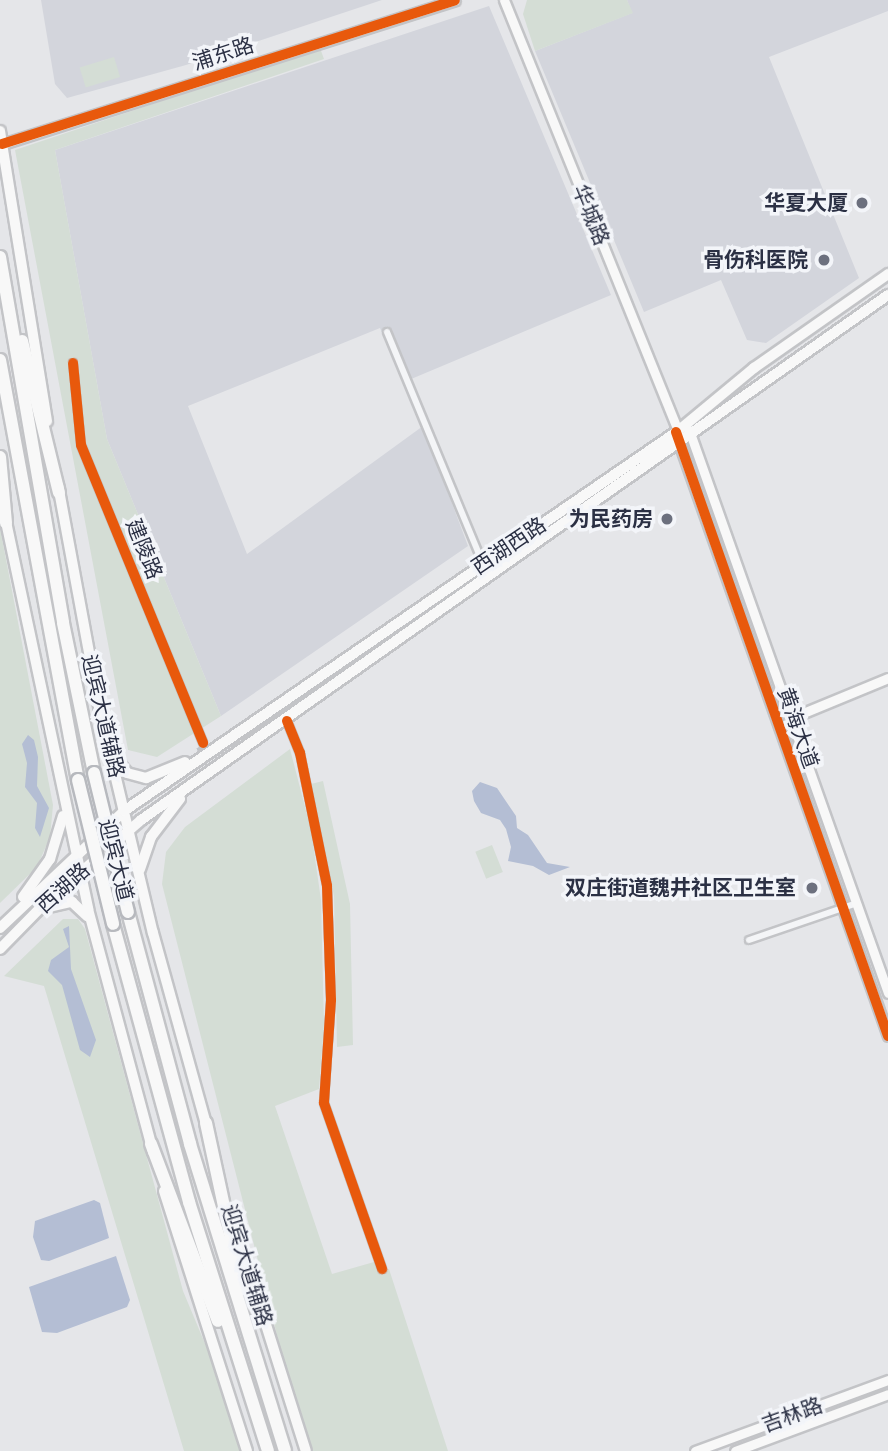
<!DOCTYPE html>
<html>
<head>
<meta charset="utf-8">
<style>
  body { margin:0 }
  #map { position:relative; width:888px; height:1451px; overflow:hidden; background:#e5e6e9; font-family:Helvetica,"Noto Sans SC",sans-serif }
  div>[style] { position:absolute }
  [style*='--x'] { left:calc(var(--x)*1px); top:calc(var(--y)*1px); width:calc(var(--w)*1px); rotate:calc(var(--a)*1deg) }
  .built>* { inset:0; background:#d3d5dc }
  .green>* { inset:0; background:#d4ddd5; transform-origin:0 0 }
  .water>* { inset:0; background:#b4bed4 }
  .primary-tunnel>* { height:10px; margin-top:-5px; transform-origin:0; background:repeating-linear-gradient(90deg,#c0c2c8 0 10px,transparent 0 15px) }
  .roads { filter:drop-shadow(2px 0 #c3c4c7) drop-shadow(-2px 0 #c3c4c7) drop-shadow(0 2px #c3c4c7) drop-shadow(0 -2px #c3c4c7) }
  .street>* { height:6px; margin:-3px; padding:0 3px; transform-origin:3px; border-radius:3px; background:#f4f5f7 }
  .secondary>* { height:9px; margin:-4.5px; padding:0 4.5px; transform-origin:4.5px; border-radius:4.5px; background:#f8f8f8 }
  .primary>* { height:10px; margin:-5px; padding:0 5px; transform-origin:5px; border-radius:5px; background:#f8f8f8 }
  .highway>* { height:12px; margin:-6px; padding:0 6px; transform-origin:6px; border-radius:6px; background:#f8f8f8 }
  .bridges { filter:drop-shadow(2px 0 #b7b9be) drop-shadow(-2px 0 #b7b9be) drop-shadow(0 2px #b7b9be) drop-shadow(0 -2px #b7b9be) }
  .highway-bridge>* { height:12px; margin:-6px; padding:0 6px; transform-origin:6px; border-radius:6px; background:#f8f8f8 }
  .cycleway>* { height:10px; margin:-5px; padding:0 5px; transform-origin:5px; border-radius:5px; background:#e8590c }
  .dots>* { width:19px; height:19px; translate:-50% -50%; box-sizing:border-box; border:4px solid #f3f5f9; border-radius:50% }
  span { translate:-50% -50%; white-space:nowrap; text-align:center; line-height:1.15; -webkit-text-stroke:7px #f3f5f9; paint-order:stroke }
  .street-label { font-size:21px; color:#2b3044 }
  .poi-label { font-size:21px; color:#2b3044; font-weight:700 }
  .right { translate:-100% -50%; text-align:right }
</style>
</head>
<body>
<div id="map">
  <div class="built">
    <i style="clip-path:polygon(41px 0,382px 0,186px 65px,67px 98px,55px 84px)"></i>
    <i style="clip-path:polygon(627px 0,888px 0,888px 11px,769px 57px,859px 278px,766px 343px,747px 340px,721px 280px,644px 312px,535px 51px,632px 13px)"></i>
    <i style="clip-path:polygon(489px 6px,611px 295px,404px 382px,380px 328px,188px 406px,247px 554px,423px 426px,468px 546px,221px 716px,107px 439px,55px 150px)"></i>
  </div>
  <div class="green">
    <i style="clip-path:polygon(527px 0,627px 0,633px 13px,535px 51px,523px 14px)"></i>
    <i style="clip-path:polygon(320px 48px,324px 59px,55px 150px,107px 439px,221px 716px,157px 757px,128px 750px,15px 150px)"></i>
    <i style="left:114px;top:57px;width:21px;height:36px;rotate:73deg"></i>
    <i style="clip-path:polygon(0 528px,53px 805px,50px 837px,37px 867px,0 903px)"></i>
    <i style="clip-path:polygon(290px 749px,311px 830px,321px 900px,324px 1024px,319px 1089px,275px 1106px,332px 1274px,374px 1262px,378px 1270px,389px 1269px,448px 1451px,313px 1451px,280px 1347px,162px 884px,166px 852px,185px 827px)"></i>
    <i style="clip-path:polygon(323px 781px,350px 904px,353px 1045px,337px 1047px,334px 896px,311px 784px)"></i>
    <i style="left:492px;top:845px;width:29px;height:18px;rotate:68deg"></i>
    <i style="clip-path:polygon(63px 919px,78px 919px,85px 929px,183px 1291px,250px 1451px,184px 1451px,44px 986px,4px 976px)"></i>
  </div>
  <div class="water">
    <i style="clip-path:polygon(28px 735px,34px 740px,38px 757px,37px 786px,49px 808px,40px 837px,35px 828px,37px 803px,25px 787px,27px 763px,22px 744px)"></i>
    <i style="clip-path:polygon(480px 782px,497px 788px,516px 816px,517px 828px,528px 835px,547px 863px,570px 867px,549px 875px,533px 866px,508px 861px,511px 847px,506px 829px,500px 820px,481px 813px,474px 801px,472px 791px)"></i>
    <i style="clip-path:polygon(69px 926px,71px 969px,96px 1040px,90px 1057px,80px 1050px,62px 985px,48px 971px,51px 960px,69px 947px,63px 929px)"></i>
    <i style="clip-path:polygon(94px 1200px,100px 1203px,109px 1238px,49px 1261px,41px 1260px,33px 1237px,35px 1221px)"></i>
    <i style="clip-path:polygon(116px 1256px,130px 1300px,127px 1307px,57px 1333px,42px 1332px,29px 1287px)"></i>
  </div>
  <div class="primary-tunnel">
    <i style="--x:199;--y:753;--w:14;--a:-34"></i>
  </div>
  <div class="roads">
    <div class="street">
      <i style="--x:387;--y:332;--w:251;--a:67.5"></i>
      <i style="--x:73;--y:363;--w:82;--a:84.4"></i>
      <i style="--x:81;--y:445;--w:322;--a:67.7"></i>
      <i style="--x:287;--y:721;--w:35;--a:68"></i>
      <i style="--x:300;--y:753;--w:136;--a:78.5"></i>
      <i style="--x:327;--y:886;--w:114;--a:88"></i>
      <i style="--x:331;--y:1000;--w:103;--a:93.9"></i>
      <i style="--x:324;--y:1103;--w:176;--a:70.7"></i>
      <i style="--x:749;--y:940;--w:114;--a:-18.9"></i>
    </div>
    <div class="secondary">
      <i style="--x:504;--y:0;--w:465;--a:68"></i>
      <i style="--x:2;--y:144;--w:475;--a:-17.6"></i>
      <i style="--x:689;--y:430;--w:597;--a:70.53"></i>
      <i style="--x:677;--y:437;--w:635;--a:70.59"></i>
      <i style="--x:791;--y:718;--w:105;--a:-22.4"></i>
      <i style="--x:695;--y:1451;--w:206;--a:-20.2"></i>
      <i style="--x:735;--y:1451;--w:163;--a:-20.4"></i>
    </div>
    <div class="primary">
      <i style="--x:0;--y:131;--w:294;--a:80.8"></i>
      <i style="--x:58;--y:485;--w:226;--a:79.5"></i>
      <i style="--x:99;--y:707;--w:232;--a:76.6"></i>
      <i style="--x:153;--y:933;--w:205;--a:74.5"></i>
      <i style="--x:5;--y:517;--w:401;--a:78"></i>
      <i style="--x:88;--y:909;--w:252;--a:75"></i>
      <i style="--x:115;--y:758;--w:19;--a:51"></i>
      <i style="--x:127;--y:773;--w:20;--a:15"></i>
      <i style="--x:146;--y:778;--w:42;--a:-22.3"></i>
      <i style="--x:140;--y:869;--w:34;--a:-71"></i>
      <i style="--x:151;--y:837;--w:48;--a:-52.7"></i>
      <i style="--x:23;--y:897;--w:47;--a:-54.6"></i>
      <i style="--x:50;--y:859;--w:45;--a:-73.2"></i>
      <i style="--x:45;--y:908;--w:28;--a:-13"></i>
      <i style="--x:72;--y:902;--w:21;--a:43"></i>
      <i style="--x:0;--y:928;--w:170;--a:-43.3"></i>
      <i style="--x:124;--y:811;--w:672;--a:-34.45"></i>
      <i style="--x:678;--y:431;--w:99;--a:-39.7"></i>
      <i style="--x:754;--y:368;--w:164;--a:-35"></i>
      <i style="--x:0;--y:949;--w:63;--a:-45.6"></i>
      <i style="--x:44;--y:904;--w:128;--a:-40.9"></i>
      <i style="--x:141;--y:820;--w:913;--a:-35.1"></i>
      <i style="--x:164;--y:1191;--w:273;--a:72.3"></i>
      <i style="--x:233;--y:1220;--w:242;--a:72.5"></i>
    </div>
    <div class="highway">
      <i style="--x:0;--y:257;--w:371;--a:80.2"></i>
      <i style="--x:63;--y:623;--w:153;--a:78.3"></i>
      <i style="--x:22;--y:341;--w:156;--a:76.3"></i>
      <i style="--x:0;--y:360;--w:427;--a:79.5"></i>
      <i style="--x:0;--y:457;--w:66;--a:84.8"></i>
      <i style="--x:128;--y:912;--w:240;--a:75"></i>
      <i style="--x:190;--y:1144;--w:321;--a:72.8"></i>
      <i style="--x:113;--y:924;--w:288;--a:74.7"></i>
      <i style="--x:189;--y:1202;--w:261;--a:72.4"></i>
      <i style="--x:206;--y:1123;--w:170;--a:77.8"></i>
      <i style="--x:151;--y:1144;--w:189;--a:69.3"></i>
    </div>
  </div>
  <div class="bridges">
    <div class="highway-bridge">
      <i style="--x:94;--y:773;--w:143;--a:76.3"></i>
      <i style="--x:78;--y:780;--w:148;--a:76.3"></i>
    </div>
  </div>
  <div class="cycleway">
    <i style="--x:2;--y:144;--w:475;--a:-17.6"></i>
    <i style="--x:73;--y:363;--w:82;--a:84.4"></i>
    <i style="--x:81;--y:445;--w:322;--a:67.7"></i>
    <i style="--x:676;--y:432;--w:640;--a:70.66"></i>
    <i style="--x:287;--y:721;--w:35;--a:68"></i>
    <i style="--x:300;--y:753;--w:136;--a:78.5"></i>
    <i style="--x:327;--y:886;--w:114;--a:88"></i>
    <i style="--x:331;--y:1000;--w:103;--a:93.9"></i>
    <i style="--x:324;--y:1103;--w:176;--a:70.7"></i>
  </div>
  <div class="dots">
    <i style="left:862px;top:203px;background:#6c707e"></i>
    <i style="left:824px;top:260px;background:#6c707e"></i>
    <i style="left:667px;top:519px;background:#6c707e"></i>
    <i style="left:812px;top:888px;background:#6c707e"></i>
  </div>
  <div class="street-label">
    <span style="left:223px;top:54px;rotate:-18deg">浦东路</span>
    <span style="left:591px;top:215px;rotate:68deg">华城路</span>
    <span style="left:509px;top:546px;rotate:-34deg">西湖西路</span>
    <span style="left:144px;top:549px;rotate:68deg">建陵路</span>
    <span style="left:103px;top:716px;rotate:77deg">迎宾大道辅路</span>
    <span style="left:798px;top:728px;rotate:71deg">黄海大道</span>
    <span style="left:116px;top:860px;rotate:76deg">迎宾大道</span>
    <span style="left:63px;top:888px;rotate:-42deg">西湖路</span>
    <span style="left:247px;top:1265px;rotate:73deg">迎宾大道辅路</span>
    <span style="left:792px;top:1415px;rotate:-20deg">吉林路</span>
  </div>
  <div class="poi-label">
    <span class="right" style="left:848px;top:203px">华夏大厦</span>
    <span class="right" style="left:808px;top:260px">骨伤科医院</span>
    <span class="right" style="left:653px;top:519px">为民药房</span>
    <span class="right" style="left:796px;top:888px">双庄街道魏井社区卫生室</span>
  </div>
</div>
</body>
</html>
